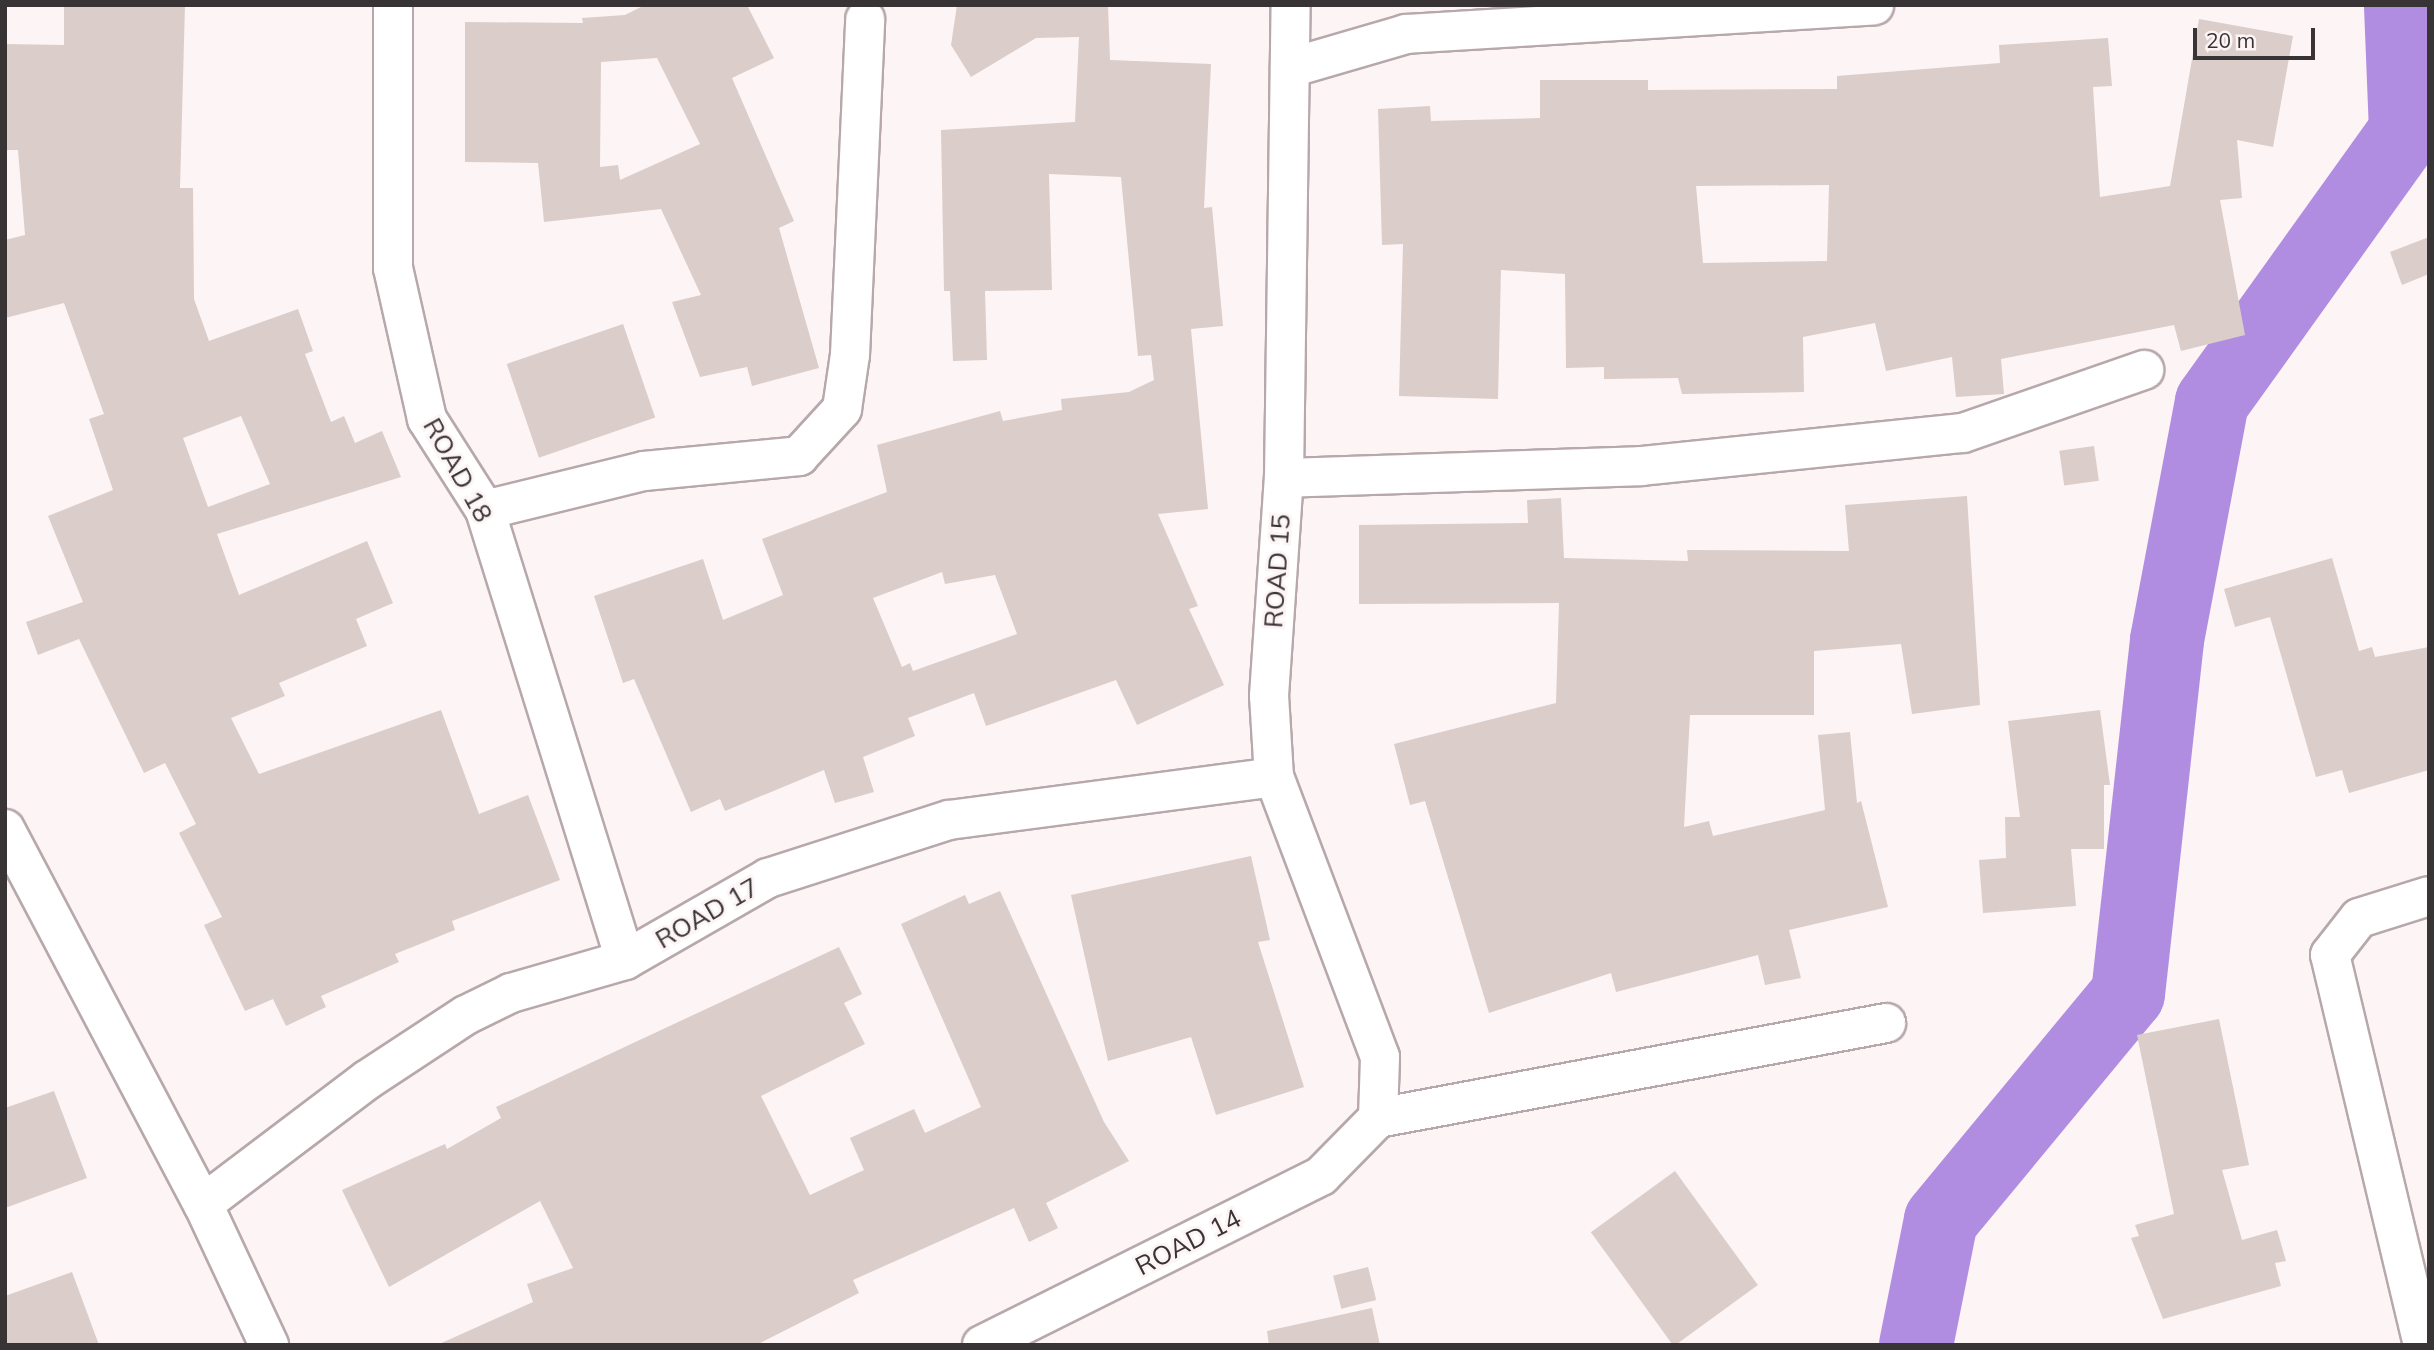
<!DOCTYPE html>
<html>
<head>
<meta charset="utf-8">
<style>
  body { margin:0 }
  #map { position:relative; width:2434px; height:1350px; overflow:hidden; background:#fdf4f5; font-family:Mulish,sans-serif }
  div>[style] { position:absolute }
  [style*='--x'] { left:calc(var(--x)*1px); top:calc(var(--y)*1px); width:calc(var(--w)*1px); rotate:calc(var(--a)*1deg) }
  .river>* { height:74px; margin:-37px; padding:0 37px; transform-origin:37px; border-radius:37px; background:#b18de1 }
  .building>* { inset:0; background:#dbcdc9; transform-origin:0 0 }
  .roads { filter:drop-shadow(2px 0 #b7a8ab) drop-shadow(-2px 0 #b7a8ab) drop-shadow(0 2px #b7a8ab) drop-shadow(0 -2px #b7a8ab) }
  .street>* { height:38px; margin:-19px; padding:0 19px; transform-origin:19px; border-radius:19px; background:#fff }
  span { translate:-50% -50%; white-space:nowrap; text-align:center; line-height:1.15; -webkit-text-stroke:6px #fdf4f5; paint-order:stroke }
  .street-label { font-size:26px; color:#383334 }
  .frame { position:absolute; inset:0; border:7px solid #383334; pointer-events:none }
  .scale { position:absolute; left:2193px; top:28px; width:122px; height:32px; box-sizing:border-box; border:4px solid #383334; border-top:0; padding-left:9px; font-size:21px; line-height:24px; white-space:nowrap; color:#383334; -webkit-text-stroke:5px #fdf4f5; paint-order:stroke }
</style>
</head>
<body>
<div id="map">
  <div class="river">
    <i style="--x:1916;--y:1345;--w:127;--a:-78.7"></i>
    <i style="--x:1941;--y:1220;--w:293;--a:-50.4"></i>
    <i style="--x:2128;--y:994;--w:356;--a:-83.7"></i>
    <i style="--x:2167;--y:640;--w:242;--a:-79.3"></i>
    <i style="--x:2212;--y:402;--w:333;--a:-54.4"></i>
    <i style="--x:2406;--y:131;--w:126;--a:-92.3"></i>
  </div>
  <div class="building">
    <i style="clip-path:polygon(evenodd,64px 5px,185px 5px,180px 188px,193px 188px,194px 299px,209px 341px,298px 309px,313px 351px,305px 354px,331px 422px,344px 416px,355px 443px,382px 431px,401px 477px,217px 534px,239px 595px,367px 541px,393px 603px,356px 619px,367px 646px,279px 683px,285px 696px,231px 718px,259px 774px,441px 710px,479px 814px,528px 795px,560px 880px,452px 921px,455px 930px,395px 954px,399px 962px,321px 996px,326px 1007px,286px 1026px,273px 999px,245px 1011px,204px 925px,222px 917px,179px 833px,196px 824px,165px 763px,144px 773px,79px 639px,38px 655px,26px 622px,83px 602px,48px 516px,113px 490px,89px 419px,104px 414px,64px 303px,5px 318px,5px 240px,25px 235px,18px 150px,7px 150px,5px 44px,64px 45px,64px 5px,241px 416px,270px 484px,208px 507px,183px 438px,241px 416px)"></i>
    <i style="clip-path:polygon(evenodd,645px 5px,747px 5px,774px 58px,732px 78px,794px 221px,779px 228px,819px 368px,752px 386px,747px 367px,700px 377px,672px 302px,701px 295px,661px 209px,544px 222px,538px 163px,465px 162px,465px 22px,583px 23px,582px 18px,625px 15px,645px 5px,657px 58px,700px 144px,620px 180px,618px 165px,600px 167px,601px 62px,657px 58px)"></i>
    <i style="clip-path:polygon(evenodd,957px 5px,1108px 5px,1110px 60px,1211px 64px,1204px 208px,1212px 207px,1223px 326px,1191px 329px,1208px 509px,1158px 514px,1198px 606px,1189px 609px,1224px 685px,1137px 725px,1116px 680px,986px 726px,974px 693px,908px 718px,915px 736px,863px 757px,874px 792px,835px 803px,824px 770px,725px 811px,720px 799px,691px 812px,634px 679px,623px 683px,594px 596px,703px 559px,723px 620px,783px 595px,762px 539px,887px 492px,877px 445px,1000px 411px,1003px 421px,1062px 410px,1061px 399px,1129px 392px,1154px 380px,1151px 355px,1138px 356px,1121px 177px,1049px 174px,1052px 290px,985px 291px,987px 360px,953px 361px,950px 291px,944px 291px,941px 130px,1075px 122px,1079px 37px,1036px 38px,971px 77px,951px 45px,957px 5px,942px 572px,945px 584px,995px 575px,1017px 634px,913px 671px,910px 663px,902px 667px,873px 598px,942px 572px)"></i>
    <i style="clip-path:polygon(evenodd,2199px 19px,2293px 36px,2273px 147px,2237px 140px,2242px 198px,2220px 200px,2245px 335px,2181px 351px,2174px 325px,2001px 359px,2004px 394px,1956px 397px,1952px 357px,1886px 371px,1875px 323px,1803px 337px,1804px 392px,1682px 394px,1678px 378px,1604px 379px,1604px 367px,1566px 368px,1565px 274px,1501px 270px,1498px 399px,1399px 396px,1403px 244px,1382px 245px,1378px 109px,1430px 106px,1431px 121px,1540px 118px,1540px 80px,1648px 80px,1648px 90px,1837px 89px,1837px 76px,2000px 63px,1999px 45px,2108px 38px,2112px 86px,2093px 87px,2100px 197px,2170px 186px,2199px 19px,1829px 185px,1827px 261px,1703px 263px,1696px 186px,1829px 185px)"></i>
    <i style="clip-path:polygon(2429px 237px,2429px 274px,2402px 285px,2390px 252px)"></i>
    <i style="left:623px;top:324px;width:99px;height:123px;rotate:71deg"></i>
    <i style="left:2094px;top:446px;width:35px;height:35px;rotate:82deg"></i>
    <i style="clip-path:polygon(1967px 496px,1980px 705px,1912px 714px,1901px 644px,1814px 651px,1814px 715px,1690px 715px,1684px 827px,1709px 821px,1713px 836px,1825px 810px,1818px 735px,1850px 732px,1857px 803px,1861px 801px,1888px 907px,1789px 930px,1801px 978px,1765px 985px,1758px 955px,1616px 992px,1611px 973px,1489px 1013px,1425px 801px,1410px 805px,1394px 744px,1556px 703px,1559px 603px,1359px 604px,1359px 525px,1528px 523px,1527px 500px,1561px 498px,1564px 558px,1688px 561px,1687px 550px,1849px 551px,1845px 505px)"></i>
    <i style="clip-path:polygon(2332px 558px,2359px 651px,2372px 647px,2375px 657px,2429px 647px,2429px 770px,2349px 793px,2342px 770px,2316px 777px,2270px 617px,2235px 627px,2224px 589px)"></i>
    <i style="clip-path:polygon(2100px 710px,2110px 785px,2104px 785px,2104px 849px,2071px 849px,2076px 906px,1983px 913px,1979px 860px,2006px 858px,2005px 817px,2020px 817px,2008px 721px)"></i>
    <i style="clip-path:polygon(1251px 856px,1270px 940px,1258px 942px,1304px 1087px,1216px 1115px,1191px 1037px,1108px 1061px,1071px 895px)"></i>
    <i style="clip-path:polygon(1000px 891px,1104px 1122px,1129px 1161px,1046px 1203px,1058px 1228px,1029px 1242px,1014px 1208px,853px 1280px,859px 1293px,756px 1345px,437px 1345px,533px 1302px,527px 1284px,573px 1268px,540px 1201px,389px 1287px,342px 1190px,445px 1144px,447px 1149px,501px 1118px,496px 1107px,839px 947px,862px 994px,844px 1003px,865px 1044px,761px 1096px,810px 1195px,864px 1170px,850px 1138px,914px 1109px,925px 1133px,981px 1107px,901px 924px,965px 895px,969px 904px)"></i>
    <i style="clip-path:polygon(2219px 1019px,2249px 1165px,2222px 1170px,2242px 1240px,2277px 1230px,2286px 1261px,2275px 1263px,2281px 1286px,2163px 1319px,2131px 1238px,2139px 1236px,2135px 1225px,2174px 1214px,2137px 1035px)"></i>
    <i style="clip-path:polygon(54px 1091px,87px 1178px,5px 1208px,5px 1108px)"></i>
    <i style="left:1675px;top:1171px;width:141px;height:104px;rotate:54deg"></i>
    <i style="left:1368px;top:1267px;width:34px;height:36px;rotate:76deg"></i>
    <i style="clip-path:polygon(72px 1272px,99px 1345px,5px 1345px,5px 1296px)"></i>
    <i style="clip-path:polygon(1372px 1308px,1380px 1345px,1269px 1345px,1267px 1331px)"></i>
  </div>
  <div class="roads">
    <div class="street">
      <i style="--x:393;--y:5;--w:263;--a:90"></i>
      <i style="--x:393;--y:268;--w:155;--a:77.3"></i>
      <i style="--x:427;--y:419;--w:108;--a:57.5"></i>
      <i style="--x:485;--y:510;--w:471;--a:72.7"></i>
      <i style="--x:1290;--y:68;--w:121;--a:-16.3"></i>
      <i style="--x:1406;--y:34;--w:469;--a:-3.5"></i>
      <i style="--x:1284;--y:478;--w:358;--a:-1.9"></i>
      <i style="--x:1642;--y:466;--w:323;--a:-5.9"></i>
      <i style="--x:1963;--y:433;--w:192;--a:-19.2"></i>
      <i style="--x:485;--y:510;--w:164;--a:-13.8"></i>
      <i style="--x:644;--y:471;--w:156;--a:-5.5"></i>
      <i style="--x:799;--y:456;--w:64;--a:-47.5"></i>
      <i style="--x:842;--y:409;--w:55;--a:-81.6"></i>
      <i style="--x:850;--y:355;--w:336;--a:-87.4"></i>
      <i style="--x:5;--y:829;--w:424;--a:62.2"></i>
      <i style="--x:203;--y:1204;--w:156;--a:64.9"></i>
      <i style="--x:1378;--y:1118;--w:517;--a:-10.59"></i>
      <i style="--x:203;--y:1204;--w:206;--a:-37.1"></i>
      <i style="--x:367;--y:1080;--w:118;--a:-33.3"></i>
      <i style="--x:466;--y:1015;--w:50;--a:-26.1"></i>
      <i style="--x:511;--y:993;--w:119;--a:-16.1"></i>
      <i style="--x:625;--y:960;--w:165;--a:-29.8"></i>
      <i style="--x:768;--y:878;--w:190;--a:-17.8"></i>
      <i style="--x:949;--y:820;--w:328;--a:-7.5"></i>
      <i style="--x:982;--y:1345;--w:379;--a:-26.5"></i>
      <i style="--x:1321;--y:1176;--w:81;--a:-45.5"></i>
      <i style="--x:1378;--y:1118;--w:61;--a:-88.1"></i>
      <i style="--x:1380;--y:1057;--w:299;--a:-110.7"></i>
      <i style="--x:1274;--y:777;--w:81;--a:-93.5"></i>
      <i style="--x:1269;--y:696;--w:219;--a:-86.1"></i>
      <i style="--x:1284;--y:478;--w:473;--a:-89.2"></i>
      <i style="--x:2423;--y:1345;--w:401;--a:-103.4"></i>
      <i style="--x:2330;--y:955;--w:47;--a:-51.9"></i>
      <i style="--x:2359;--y:918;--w:73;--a:-17.4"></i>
    </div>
  </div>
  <div class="street-label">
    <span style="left:458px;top:470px;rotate:61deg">ROAD 18</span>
    <span style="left:1277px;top:571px;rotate:-86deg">ROAD 15</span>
    <span style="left:707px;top:913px;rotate:-30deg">ROAD 17</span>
    <span style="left:1188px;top:1242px;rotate:-27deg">ROAD 14</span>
  </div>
  <div class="frame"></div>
  <div class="scale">20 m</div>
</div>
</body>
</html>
